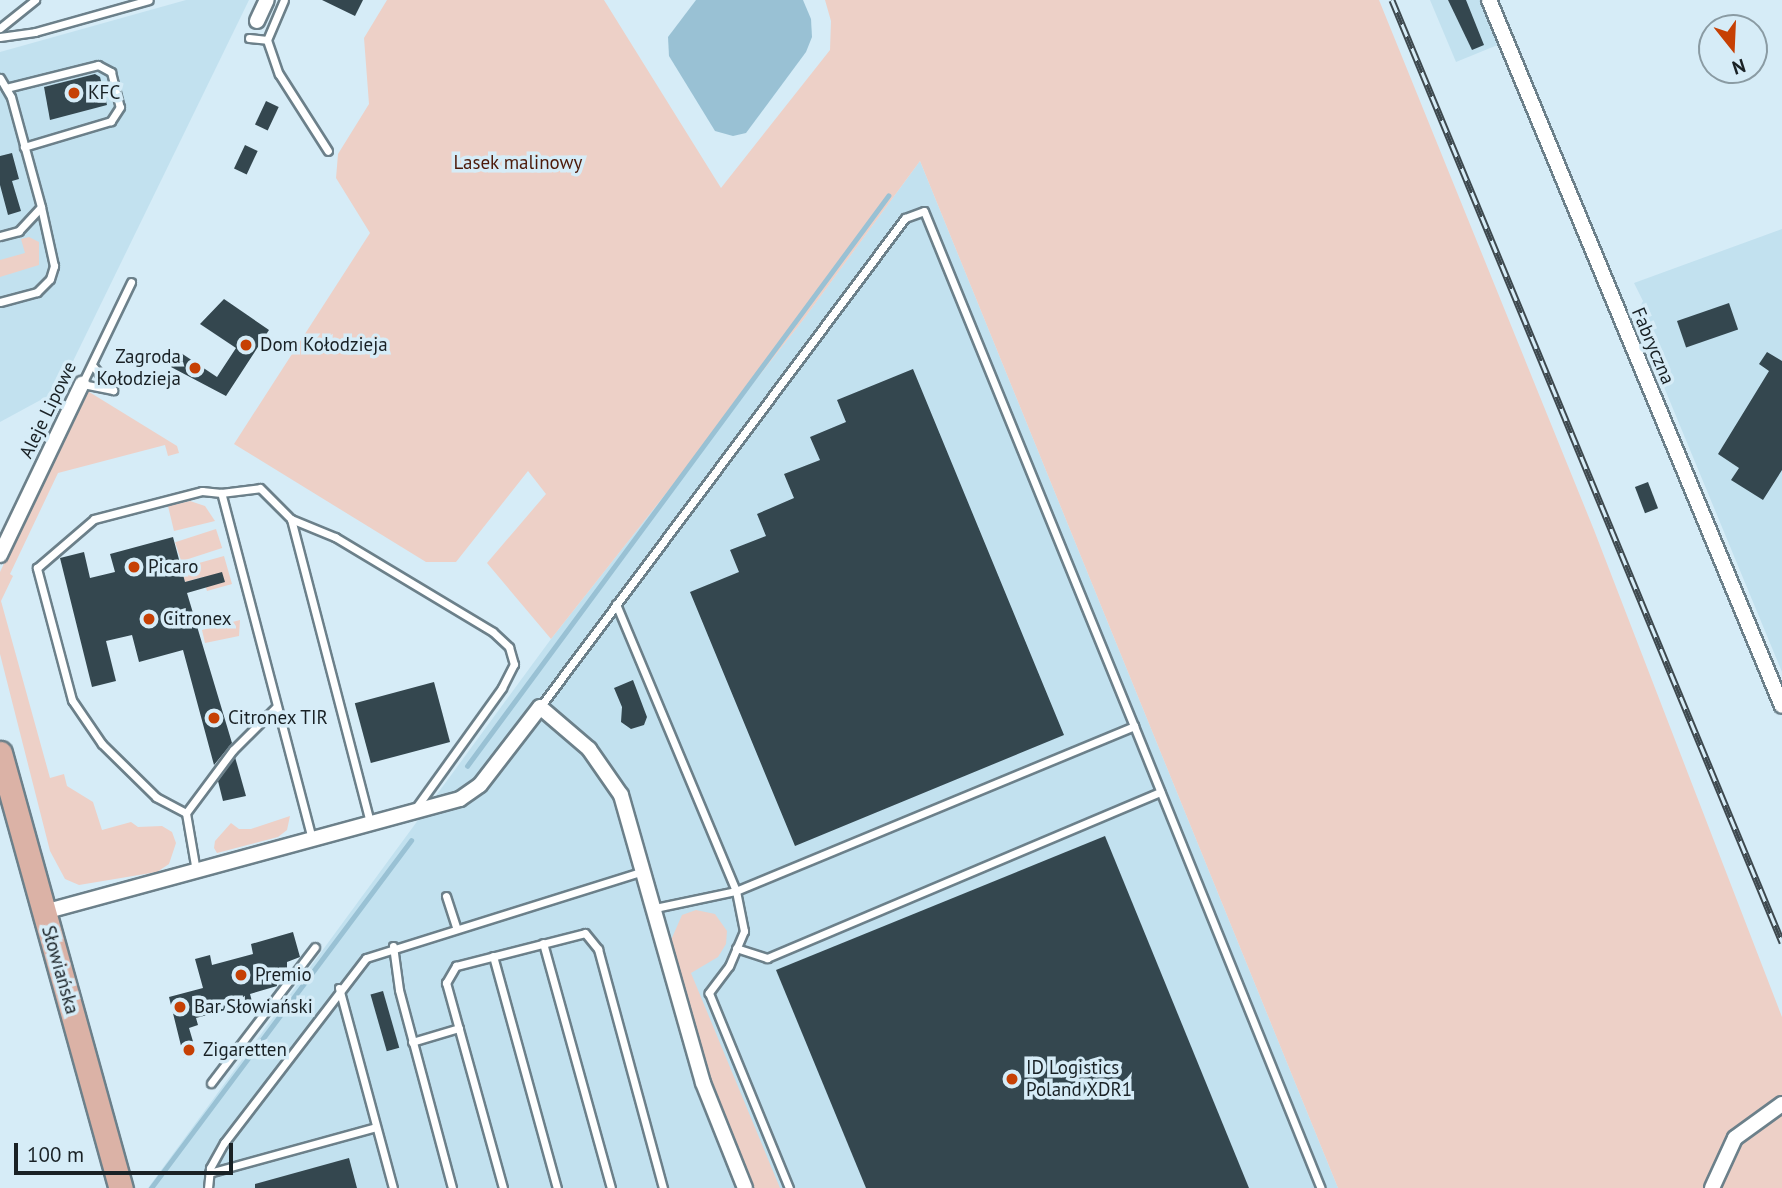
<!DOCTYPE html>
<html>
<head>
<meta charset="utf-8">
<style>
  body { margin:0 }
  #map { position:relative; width:1782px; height:1188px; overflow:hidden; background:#d6ecf7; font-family:"PT Sans",sans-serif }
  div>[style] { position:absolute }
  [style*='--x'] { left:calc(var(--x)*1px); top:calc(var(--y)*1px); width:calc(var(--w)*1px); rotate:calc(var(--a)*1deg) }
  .built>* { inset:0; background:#c2e1ef }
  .green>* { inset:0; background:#edd0c7; transform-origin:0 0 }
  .water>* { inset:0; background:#99c1d4 }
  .stream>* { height:4.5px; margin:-2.25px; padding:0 2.25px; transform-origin:2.25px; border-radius:2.25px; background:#99c1d4 }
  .building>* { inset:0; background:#34474f; transform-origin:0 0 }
  .roads { filter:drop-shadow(2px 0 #6c808a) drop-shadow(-2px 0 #6c808a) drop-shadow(0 2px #6c808a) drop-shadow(0 -2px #6c808a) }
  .lane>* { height:7px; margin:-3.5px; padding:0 3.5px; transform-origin:3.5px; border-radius:3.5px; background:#fff }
  .street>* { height:14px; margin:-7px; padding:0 7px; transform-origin:7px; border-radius:7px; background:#fff }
  .primary>* { height:23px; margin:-11.5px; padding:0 11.5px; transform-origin:11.5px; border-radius:11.5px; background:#dbb2a6 }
  .rail>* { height:7px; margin-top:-3.5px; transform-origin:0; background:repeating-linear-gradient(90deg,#d6ecf7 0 13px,#3e494f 0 26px); box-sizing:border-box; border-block:2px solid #3e494f }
  .dots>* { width:19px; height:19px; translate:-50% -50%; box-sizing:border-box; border:4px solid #d6ecf7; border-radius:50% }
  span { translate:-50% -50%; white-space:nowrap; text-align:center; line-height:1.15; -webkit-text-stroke:7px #d6ecf7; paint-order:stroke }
  .poi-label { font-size:19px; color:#192125 }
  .left { translate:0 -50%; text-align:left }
  .right { translate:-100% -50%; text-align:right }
  .park-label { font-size:19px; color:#4d1a09 }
  .street-label { font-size:19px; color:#192125 }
  .north { position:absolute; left:1698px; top:14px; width:70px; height:70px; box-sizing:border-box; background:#d6ecf7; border:2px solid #8a9ba3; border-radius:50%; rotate:162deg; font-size:19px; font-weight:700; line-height:28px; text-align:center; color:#192125 }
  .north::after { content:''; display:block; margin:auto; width:24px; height:32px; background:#c64004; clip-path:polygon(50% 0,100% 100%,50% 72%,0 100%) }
  .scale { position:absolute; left:14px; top:1143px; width:219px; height:32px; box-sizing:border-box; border:4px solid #192125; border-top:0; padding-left:9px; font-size:21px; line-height:24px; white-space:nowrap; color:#192125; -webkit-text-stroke:5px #d6ecf7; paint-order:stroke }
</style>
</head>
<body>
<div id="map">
  <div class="built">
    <i style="clip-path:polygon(186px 0,249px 0,59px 390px,0 422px,0 52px)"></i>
    <i style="clip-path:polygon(1430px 0,1482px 0,1500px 44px,1456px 62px)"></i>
    <i style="clip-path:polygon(920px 161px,1338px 1188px,148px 1188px,551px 639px,803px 320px)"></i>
    <i style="clip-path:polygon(1782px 229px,1782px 672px,1635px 317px,1643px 301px,1634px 283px)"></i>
  </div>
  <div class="green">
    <i style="clip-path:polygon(387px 0,604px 0,721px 188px,830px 50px,831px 21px,825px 0,1379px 0,1594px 530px,1782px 1017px,1782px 1188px,1338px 1188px,920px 161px,803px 320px,551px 639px,487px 563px,546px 494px,528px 471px,456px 562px,426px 562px,234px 444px,370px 233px,336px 178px,338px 154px,369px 104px,364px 38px)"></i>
    <i style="clip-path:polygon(29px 237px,39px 242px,39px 265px,0 277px,0 260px,25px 253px,21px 239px)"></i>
    <i style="clip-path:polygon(86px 390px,177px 446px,179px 453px,168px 456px,165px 445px,58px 473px,10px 574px,13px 576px,1px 601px,50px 778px,64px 774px,67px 786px,93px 802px,102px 830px,131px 822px,138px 827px,162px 826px,172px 832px,176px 843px,169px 864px,157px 872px,79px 885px,65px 879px,50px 851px,0 654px,0 572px)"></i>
    <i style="clip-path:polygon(190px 501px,205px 506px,215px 521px,174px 531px,168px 506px)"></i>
    <i style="left:216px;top:529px;width:20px;height:43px;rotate:72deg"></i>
    <i style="clip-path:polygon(224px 556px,232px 584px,207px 591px,203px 577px,185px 582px,181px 568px)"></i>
    <i style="clip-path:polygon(240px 620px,239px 636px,205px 643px,202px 630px)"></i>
    <i style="clip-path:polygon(290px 816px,287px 830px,278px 837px,217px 853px,214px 848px,215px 841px,231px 823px,239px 829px,251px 829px)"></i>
    <i style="clip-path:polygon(696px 910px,715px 914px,727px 931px,726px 944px,718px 957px,691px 973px,780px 1188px,754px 1188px,716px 1097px,671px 940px,682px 915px)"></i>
  </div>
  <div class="water">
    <i style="clip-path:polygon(696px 0,803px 0,811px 19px,812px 37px,806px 52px,746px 133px,733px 136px,715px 131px,669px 56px,668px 37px)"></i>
  </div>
  <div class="stream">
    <i style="--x:467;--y:766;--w:709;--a:-53.55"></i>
    <i style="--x:151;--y:1188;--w:434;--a:-53.2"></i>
  </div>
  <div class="building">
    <i style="clip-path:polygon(322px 0,363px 0,355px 16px)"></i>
    <i style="clip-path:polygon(1448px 0,1466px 0,1484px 45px,1472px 50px)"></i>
    <i style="clip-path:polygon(95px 74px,100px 77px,107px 105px,50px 120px,44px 87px)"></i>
    <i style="left:266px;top:101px;width:14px;height:26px;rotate:25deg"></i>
    <i style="left:245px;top:145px;width:14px;height:26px;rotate:25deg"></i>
    <i style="clip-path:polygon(12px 153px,19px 179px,12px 181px,21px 211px,8px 215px,0 185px,0 156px)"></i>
    <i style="clip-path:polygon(224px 299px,269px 330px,226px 396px,171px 367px,181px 353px,217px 377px,236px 348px,200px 324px)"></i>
    <i style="left:1729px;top:303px;width:28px;height:55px;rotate:71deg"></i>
    <i style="clip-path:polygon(1767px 352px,1782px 361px,1782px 470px,1763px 500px,1731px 480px,1739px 468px,1718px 454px,1769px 371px,1759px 364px)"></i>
    <i style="clip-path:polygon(913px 369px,1064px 735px,795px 846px,690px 592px,739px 572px,730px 550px,766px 536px,757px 514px,794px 498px,784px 474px,820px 460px,810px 437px,846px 422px,837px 400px)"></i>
    <i style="left:1648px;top:482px;width:28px;height:14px;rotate:69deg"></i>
    <i style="clip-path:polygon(173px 537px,185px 582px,222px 572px,225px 582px,187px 593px,232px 743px,214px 765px,183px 650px,139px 662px,132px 635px,106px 641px,116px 681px,92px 687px,60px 558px,84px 552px,90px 578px,115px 572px,110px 554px)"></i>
    <i style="clip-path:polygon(633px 680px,647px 717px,644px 725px,631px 729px,621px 722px,622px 707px,614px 688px)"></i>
    <i style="left:434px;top:682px;width:62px;height:82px;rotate:75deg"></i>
    <i style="clip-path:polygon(235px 757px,246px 796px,223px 801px,218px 781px)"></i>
    <i style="clip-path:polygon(1105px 836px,1249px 1188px,866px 1188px,776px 970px)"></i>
    <i style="clip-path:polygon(293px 932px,300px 957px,287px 962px,287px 974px,276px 977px,277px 986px,250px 994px,254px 1009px,235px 1014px,233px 1008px,196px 1018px,198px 1025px,189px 1028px,197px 1055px,184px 1058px,169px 997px,203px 988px,195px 959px,210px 955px,212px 965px,253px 954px,251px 944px)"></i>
    <i style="left:383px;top:991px;width:59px;height:13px;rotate:74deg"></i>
    <i style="clip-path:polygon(349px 1158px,357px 1188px,255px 1188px,255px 1184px)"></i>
  </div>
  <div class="roads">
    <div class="lane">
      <i style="--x:0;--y:28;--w:45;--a:-38.7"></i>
      <i style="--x:0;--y:37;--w:35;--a:-8"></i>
      <i style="--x:35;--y:32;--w:118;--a:-15.7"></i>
      <i style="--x:249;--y:38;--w:18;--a:6"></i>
      <i style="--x:267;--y:40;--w:43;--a:-67"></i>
      <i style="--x:267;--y:40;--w:36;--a:71"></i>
      <i style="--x:279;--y:74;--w:91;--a:57.5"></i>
      <i style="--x:0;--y:78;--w:22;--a:60"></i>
      <i style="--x:11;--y:97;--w:114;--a:74.7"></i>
      <i style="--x:41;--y:207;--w:33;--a:133"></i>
      <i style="--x:19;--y:231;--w:20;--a:165"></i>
      <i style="--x:6;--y:88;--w:95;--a:-14"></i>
      <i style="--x:98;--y:65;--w:15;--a:28"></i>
      <i style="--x:111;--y:72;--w:36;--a:76"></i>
      <i style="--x:120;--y:107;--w:17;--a:123"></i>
      <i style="--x:111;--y:121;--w:91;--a:163.4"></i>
      <i style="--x:0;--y:302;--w:38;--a:-15"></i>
      <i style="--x:37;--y:292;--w:18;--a:-45"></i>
      <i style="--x:50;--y:279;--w:14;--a:-73"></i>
      <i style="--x:54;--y:266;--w:60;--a:-102.4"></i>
      <i style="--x:92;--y:365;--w:33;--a:50"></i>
      <i style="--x:113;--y:390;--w:32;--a:-169"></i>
      <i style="--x:82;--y:384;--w:113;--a:-64.3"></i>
      <i style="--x:291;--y:519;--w:48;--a:22.2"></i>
      <i style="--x:335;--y:537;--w:184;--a:31"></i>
      <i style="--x:493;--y:632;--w:22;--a:43"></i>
      <i style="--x:509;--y:647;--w:18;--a:74"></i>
      <i style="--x:514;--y:664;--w:27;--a:117"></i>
      <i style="--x:502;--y:688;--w:149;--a:125.7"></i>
      <i style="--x:616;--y:604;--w:311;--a:67.3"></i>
      <i style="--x:736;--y:891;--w:41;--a:78.7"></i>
      <i style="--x:744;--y:931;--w:38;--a:113"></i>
      <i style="--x:729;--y:966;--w:34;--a:127"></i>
      <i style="--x:709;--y:993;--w:211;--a:67.7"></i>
      <i style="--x:540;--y:707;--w:610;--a:-53.26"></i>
      <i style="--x:905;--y:218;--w:20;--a:-20"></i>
      <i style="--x:924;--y:211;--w:556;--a:67.82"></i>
      <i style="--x:186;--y:813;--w:34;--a:-152"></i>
      <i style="--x:156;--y:797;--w:76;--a:-135.5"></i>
      <i style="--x:102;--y:744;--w:53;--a:-124.3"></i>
      <i style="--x:72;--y:700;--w:137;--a:-104.9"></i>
      <i style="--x:37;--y:568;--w:75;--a:-40.7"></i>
      <i style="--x:94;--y:519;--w:112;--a:-14.5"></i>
      <i style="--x:202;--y:491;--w:19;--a:6"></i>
      <i style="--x:312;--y:839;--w:358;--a:-104.7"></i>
      <i style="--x:221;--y:493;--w:39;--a:-7"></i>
      <i style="--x:260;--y:488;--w:44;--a:45"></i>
      <i style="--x:291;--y:519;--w:314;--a:75.4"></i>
      <i style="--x:196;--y:871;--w:59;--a:-99.8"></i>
      <i style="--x:186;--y:813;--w:79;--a:-53.3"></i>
      <i style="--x:233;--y:750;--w:62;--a:-45"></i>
      <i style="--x:446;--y:896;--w:33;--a:72"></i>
      <i style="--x:655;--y:908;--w:83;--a:-11.9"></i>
      <i style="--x:736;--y:891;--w:431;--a:-22.5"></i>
      <i style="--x:1134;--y:726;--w:498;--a:68"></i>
      <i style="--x:543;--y:943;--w:254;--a:74.5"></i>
      <i style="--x:393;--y:946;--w:44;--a:82.2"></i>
      <i style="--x:399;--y:990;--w:205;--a:75"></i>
      <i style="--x:736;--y:948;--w:33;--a:18"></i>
      <i style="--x:767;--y:958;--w:427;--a:-22.9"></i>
      <i style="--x:493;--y:956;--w:241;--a:74.6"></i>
      <i style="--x:339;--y:988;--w:207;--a:74.9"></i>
      <i style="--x:412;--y:1042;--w:49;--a:-16.6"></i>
      <i style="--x:211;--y:1083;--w:171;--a:-52.6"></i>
      <i style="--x:209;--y:1173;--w:173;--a:-15.4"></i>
      <i style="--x:208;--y:1188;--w:20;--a:-84"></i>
      <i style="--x:210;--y:1168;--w:29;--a:-61"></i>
      <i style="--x:224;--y:1143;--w:233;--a:-52.5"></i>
      <i style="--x:366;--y:958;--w:290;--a:-17.4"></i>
      <i style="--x:503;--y:1188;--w:213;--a:-105.5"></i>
      <i style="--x:446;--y:983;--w:20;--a:-60"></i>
      <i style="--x:456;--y:966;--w:133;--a:-14.3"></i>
      <i style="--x:585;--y:933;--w:21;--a:51"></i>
      <i style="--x:598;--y:949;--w:248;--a:74.8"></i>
    </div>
    <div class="street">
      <i style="--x:1489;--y:0;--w:764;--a:67.46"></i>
      <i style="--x:257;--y:21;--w:23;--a:-65"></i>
      <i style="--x:0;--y:555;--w:190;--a:-64.4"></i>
      <i style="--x:44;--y:912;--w:431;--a:-15.2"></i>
      <i style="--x:460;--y:799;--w:24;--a:-35"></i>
      <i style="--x:480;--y:785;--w:98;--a:-52.4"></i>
      <i style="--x:540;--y:707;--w:65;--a:40.6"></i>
      <i style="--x:589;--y:749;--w:56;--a:55.2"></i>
      <i style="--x:621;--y:795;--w:299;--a:74.1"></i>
      <i style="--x:703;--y:1083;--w:113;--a:68.2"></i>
      <i style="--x:1712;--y:1188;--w:55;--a:-65.3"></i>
      <i style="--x:1735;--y:1138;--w:58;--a:-35.9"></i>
    </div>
    <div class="primary">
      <i style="--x:0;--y:753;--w:452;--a:74.5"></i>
    </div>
  </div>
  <div class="rail">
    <i style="--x:1392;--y:0;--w:1020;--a:67.51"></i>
  </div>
  <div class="dots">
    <i style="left:74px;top:93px;background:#c64004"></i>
    <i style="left:246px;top:345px;background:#c64004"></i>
    <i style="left:195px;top:368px;background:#c64004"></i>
    <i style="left:134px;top:567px;background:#c64004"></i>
    <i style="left:149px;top:619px;background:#c64004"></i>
    <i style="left:214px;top:718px;background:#c64004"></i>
    <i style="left:241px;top:975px;background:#c64004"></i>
    <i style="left:180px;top:1007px;background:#c64004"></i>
    <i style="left:189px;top:1050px;background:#c64004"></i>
    <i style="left:1012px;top:1079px;background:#c64004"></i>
  </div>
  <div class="poi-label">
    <span class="left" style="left:88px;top:93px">KFC</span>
    <span class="left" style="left:260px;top:345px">Dom Kołodzieja</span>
    <span class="right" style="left:181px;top:368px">Zagroda<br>Kołodzieja</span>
    <span class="left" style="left:148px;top:567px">Picaro</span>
    <span class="left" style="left:163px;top:619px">Citronex</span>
    <span class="left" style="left:228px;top:718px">Citronex TIR</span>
    <span class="left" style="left:255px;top:975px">Premio</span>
    <span class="left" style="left:194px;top:1007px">Bar Słowiański</span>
    <span class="left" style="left:203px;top:1050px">Zigaretten</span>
    <span class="left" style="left:1026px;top:1079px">ID Logistics<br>Poland XDR1</span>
  </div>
  <div class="park-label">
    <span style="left:518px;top:163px">Lasek malinowy</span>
  </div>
  <div class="street-label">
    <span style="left:1653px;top:346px;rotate:67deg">Fabryczna</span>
    <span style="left:48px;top:410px;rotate:-64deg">Aleje Lipowe</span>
    <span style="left:60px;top:970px;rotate:74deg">Słowiańska</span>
  </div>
  <div class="north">N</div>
  <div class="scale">100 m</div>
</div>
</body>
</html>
